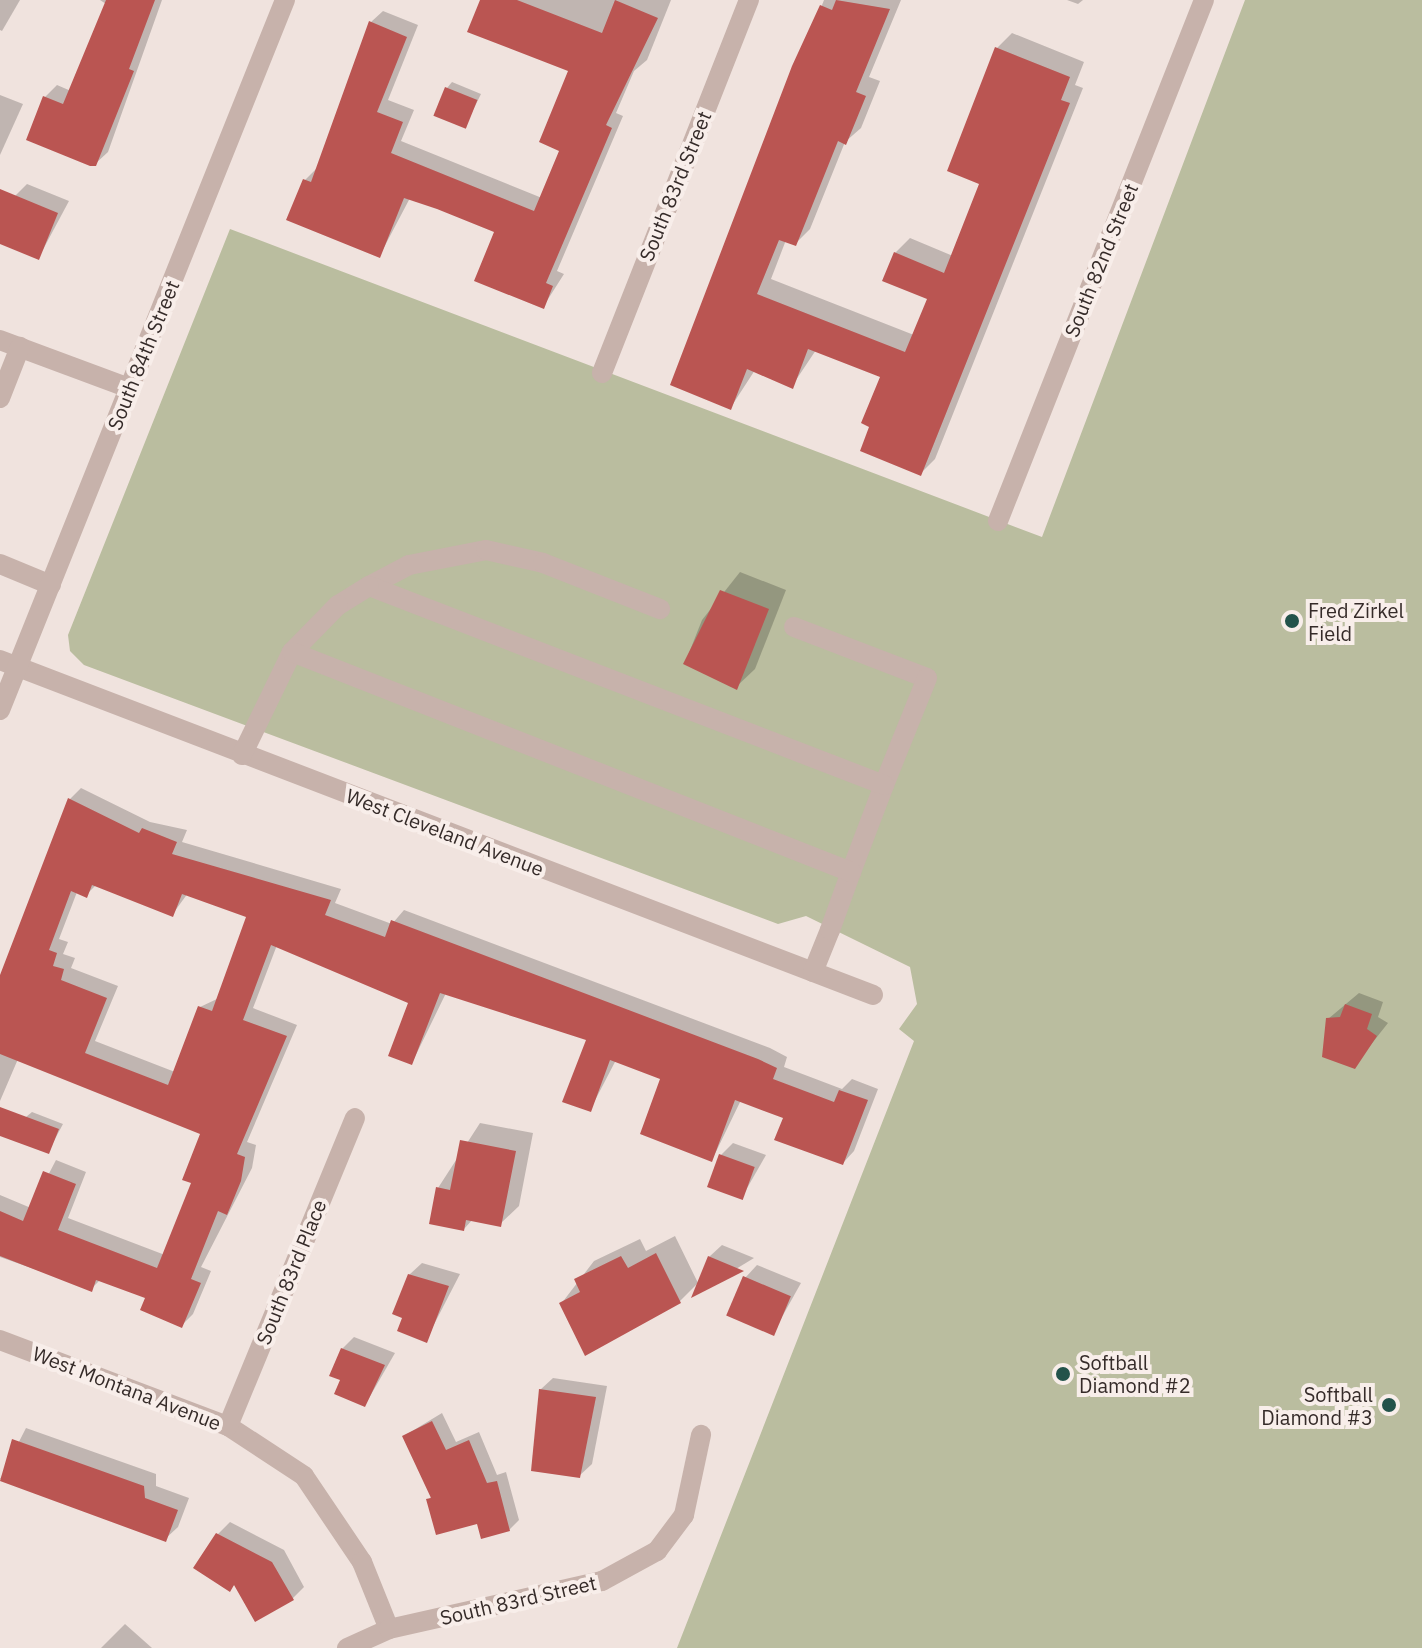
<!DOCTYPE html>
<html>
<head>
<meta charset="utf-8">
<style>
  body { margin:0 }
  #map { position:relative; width:1422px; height:1648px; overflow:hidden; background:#f0e3de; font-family:"IBM Plex Sans",sans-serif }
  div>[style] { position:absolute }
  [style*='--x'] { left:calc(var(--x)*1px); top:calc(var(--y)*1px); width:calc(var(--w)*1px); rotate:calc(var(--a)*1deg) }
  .green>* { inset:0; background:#babd9f }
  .shadow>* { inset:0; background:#0003 }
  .building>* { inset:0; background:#ba5552; transform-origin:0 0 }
  .minor>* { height:20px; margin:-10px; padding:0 10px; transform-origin:10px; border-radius:10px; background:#c7b2ab }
  .dots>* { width:22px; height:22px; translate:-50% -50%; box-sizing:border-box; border:4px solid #f8eeea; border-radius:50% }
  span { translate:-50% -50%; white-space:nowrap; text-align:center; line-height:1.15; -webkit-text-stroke:8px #f8eeea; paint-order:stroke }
  .street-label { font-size:20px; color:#352b29 }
  .poi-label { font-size:20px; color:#352b29 }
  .left { translate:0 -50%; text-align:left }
  .right { translate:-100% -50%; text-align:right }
</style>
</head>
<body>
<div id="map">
  <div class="green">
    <i style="clip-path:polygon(1245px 0,1422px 0,1422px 1648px,677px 1648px,914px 1041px,899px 1029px,917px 1004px,910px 967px,806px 916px,778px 924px,84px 665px,70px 651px,68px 635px,230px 229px,1042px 537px)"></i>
  </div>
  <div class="shadow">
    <i style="clip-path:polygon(0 0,20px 0,2px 31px,0 30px)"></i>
    <i style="clip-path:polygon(100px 0,162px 0,108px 152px,95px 164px,45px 97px,57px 85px,71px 91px,106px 4px)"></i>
    <i style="clip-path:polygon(482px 0,671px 0,647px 60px,634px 71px,616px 113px,623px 116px,557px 271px,564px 274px,543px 307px,496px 231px,410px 198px,380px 255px,305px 180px,317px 168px,371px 22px,383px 11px,418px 25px,388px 100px,414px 110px,401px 141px,542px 198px,561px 150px,570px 70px)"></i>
    <i style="clip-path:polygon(824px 0,901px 0,869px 77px,880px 81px,861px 128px,845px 142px,810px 229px,795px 244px,786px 240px,771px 279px,914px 335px,929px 298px,895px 253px,910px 238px,953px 256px,982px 183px,949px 170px,997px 48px,1012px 33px,1084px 62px,1075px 85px,1083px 88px,935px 459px,920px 474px,872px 426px,882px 376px,816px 350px,792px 386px,755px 370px,731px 407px,672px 384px)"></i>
    <i style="clip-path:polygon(1067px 0,1083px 0,1078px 4px)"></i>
    <i style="clip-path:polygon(452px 82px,481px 94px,465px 126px,447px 88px)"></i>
    <i style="clip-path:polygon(0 95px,23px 104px,0 155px)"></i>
    <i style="clip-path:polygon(27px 184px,69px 201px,39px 257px,0 242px,15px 196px)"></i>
    <i style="clip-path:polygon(740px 572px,786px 590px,755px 669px,736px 687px,685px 663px,702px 620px)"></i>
    <i style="clip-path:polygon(evenodd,81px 788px,150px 822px,187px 830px,182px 842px,341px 889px,335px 903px,392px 924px,404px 910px,770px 1048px,787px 1057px,784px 1067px,842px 1089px,852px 1079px,878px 1089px,854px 1151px,843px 1163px,785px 1116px,741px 1100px,712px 1160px,663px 1078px,616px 1060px,590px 1110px,589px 1038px,446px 993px,412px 1063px,410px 1002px,277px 945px,253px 1008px,297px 1025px,247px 1142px,256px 1145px,252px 1168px,201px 1267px,211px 1271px,193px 1314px,181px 1326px,148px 1297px,101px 1279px,91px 1289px,0 1257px,0 1195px,31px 1208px,56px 1160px,86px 1172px,68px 1218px,165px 1255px,194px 1182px,203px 1133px,18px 1059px,0 1101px,0 978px,70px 799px,81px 788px,96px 885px,172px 915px,188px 893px,249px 916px,219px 998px,200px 1007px,175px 1072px,95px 1041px,118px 986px,71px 968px,75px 958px,63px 954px,68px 942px,59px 939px,77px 892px,86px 895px,96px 885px)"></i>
    <i style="clip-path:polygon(1359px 993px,1383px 1002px,1378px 1017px,1388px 1023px,1354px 1066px,1328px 1019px)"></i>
    <i style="clip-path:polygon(32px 1112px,63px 1124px,48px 1152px,26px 1117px)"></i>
    <i style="clip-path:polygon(480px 1123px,533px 1133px,519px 1206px,500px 1224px,473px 1219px,464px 1229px,438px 1188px)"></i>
    <i style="clip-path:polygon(733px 1143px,766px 1155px,742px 1197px,721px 1155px)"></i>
    <i style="clip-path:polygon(675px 1236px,698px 1283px,680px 1301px,561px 1304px,594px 1261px,640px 1239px,646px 1251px)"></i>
    <i style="clip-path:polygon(722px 1245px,754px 1258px,695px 1294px,709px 1257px)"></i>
    <i style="clip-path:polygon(422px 1263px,460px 1274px,426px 1340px,405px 1317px,409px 1275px)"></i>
    <i style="clip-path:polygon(757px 1265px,801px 1283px,773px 1333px,745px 1278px)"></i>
    <i style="clip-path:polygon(354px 1337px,395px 1353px,365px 1405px,342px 1379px,342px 1349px)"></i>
    <i style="clip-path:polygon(553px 1378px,607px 1386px,592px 1464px,579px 1476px,540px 1390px)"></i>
    <i style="clip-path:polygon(442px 1413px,456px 1442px,479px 1432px,497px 1475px,506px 1472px,519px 1520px,509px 1530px,428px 1500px,433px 1495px,404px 1436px)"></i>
    <i style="clip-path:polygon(26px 1428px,156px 1474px,156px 1486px,189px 1498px,178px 1527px,165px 1539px,0 1479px)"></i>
    <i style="clip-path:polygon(230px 1522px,284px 1550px,304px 1587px,292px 1599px,236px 1583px,229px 1590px,218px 1534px)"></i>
    <i style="clip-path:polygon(125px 1624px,152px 1648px,101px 1648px)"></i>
  </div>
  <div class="building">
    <i style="clip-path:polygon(106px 0,155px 0,129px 69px,134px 71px,96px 166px,90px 166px,26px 140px,43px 96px,63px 104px)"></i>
    <i style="clip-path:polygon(480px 0,517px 0,602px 33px,615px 0,658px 18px,606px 125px,612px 128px,546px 283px,553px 286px,544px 309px,474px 281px,494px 232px,437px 209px,404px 198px,380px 258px,286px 220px,303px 179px,311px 182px,369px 21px,407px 37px,377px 112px,403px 122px,391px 153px,534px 211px,559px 151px,539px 142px,568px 71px,467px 32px)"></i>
    <i style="clip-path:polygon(836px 0,890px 9px,856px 92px,866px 96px,846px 145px,838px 141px,796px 246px,779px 240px,757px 294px,905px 352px,927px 299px,882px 281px,894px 252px,944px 273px,979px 184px,947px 171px,995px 47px,1070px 77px,1061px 100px,1070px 103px,921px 476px,860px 451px,869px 427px,861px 423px,880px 377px,808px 349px,793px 389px,747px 369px,731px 410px,670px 385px,792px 66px,820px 5px,832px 10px)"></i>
    <i style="left:445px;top:87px;width:35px;height:31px;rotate:22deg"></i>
    <i style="clip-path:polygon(0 189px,58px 213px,39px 260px,0 244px)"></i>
    <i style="clip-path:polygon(720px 590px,769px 609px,737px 690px,683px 664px)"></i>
    <i style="clip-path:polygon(evenodd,68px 798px,139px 833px,142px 828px,177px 842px,172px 854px,331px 900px,325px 915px,385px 937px,391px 920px,758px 1059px,777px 1068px,773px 1079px,834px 1102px,839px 1090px,868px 1100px,843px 1165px,774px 1140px,783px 1118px,735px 1100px,712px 1162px,640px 1134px,660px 1079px,610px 1060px,591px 1112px,562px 1102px,586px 1040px,440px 993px,412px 1065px,388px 1056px,408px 1003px,271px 945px,243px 1020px,287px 1036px,237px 1154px,245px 1157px,241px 1181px,227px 1215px,218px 1211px,191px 1279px,201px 1283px,182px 1328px,140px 1310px,145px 1298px,96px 1280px,92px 1292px,0 1256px,0 1211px,23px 1221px,43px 1171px,76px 1184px,58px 1230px,157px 1268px,191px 1183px,182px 1180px,200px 1134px,0 1054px,0 975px,68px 798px,92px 885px,173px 917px,182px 894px,246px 917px,212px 1011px,198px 1006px,168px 1085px,85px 1053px,107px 998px,61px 980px,64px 969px,53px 966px,57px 953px,49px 950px,71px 891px,87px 898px,92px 885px)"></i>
    <i style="clip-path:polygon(1345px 1004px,1372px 1014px,1367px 1029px,1377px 1036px,1355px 1069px,1322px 1057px,1326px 1018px,1340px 1017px)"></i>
    <i style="clip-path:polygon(0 1107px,59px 1129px,49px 1154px,0 1136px)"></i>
    <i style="clip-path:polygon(460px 1140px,516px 1151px,501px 1227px,466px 1220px,464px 1231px,429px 1224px,436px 1187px,450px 1190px)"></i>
    <i style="left:719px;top:1154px;width:38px;height:35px;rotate:20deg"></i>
    <i style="clip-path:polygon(656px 1253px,681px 1303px,585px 1356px,559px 1303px,580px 1292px,574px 1279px,621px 1256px,628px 1268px)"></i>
    <i style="clip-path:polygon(708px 1256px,744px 1271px,691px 1298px)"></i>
    <i style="clip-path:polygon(408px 1274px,449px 1286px,427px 1343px,397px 1331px,402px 1318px,392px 1314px)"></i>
    <i style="left:743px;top:1276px;width:52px;height:43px;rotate:23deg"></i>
    <i style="clip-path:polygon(341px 1348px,385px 1365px,365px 1407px,334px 1394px,340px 1380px,329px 1376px)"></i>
    <i style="clip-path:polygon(539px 1389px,596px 1397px,580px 1478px,531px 1471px)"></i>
    <i style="clip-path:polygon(432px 1421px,446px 1450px,469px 1440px,487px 1483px,497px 1481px,510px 1531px,481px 1539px,477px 1524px,436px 1535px,426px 1499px,431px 1498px,402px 1436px)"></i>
    <i style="clip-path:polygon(12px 1439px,144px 1486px,145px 1498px,178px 1510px,166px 1542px,0 1481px)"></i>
    <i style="clip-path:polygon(216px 1533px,272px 1562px,294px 1600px,255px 1622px,234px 1585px,230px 1592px,193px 1568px)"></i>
  </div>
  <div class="minor">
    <i style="--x:0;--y:340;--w:138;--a:20.4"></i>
    <i style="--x:602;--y:373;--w:401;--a:-68.5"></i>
    <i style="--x:0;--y:398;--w:55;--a:-68.6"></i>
    <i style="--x:998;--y:521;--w:560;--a:-68.43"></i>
    <i style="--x:0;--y:564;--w:55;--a:22.4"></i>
    <i style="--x:369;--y:586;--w:45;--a:-27.7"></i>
    <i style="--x:409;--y:565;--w:78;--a:-11"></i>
    <i style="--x:486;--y:550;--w:58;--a:12.8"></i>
    <i style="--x:543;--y:563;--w:126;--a:21.5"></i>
    <i style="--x:794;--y:627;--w:142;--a:21"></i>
    <i style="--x:927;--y:678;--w:115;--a:111.9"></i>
    <i style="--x:0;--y:660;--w:935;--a:20.99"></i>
    <i style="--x:0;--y:710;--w:765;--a:-68.13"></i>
    <i style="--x:242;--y:755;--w:114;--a:-64.1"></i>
    <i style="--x:813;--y:972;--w:45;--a:-68"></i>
    <i style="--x:830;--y:930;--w:62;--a:-70.1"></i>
    <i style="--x:851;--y:872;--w:93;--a:-69.2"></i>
    <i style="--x:884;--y:785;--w:552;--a:-158.87"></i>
    <i style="--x:369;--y:586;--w:36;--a:148"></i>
    <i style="--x:338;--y:605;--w:66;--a:134.4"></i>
    <i style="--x:292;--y:652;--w:601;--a:21.48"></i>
    <i style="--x:0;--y:1340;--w:244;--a:20.7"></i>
    <i style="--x:228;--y:1426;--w:91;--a:33.3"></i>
    <i style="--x:304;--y:1476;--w:104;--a:56"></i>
    <i style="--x:362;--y:1562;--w:72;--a:68.1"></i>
    <i style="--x:228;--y:1426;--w:333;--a:-67.6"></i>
    <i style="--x:347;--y:1648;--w:46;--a:-24.3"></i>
    <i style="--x:389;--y:1629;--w:218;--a:-12.7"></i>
    <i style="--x:602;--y:1581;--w:63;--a:-28.6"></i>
    <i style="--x:657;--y:1551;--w:45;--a:-53.1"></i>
    <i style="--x:684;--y:1515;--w:82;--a:-78"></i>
  </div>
  <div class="dots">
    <i style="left:1292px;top:621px;background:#23534b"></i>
    <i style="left:1063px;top:1374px;background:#23534b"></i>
    <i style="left:1389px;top:1405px;background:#23534b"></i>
  </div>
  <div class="street-label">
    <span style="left:675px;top:186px;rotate:-68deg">South 83rd Street</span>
    <span style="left:1101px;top:260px;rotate:-68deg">South 82nd Street</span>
    <span style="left:143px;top:355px;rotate:-68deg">South 84th Street</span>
    <span style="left:445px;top:832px;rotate:21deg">West Cleveland Avenue</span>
    <span style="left:291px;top:1272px;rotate:-68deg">South 83rd Place</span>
    <span style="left:127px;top:1388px;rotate:21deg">West Montana Avenue</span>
    <span style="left:518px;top:1600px;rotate:-13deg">South 83rd Street</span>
  </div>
  <div class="poi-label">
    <span class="left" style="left:1308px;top:622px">Fred Zirkel<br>Field</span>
    <span class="left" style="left:1079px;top:1374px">Softball<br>Diamond #2</span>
    <span class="right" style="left:1373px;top:1406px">Softball<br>Diamond #3</span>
  </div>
</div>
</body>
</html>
